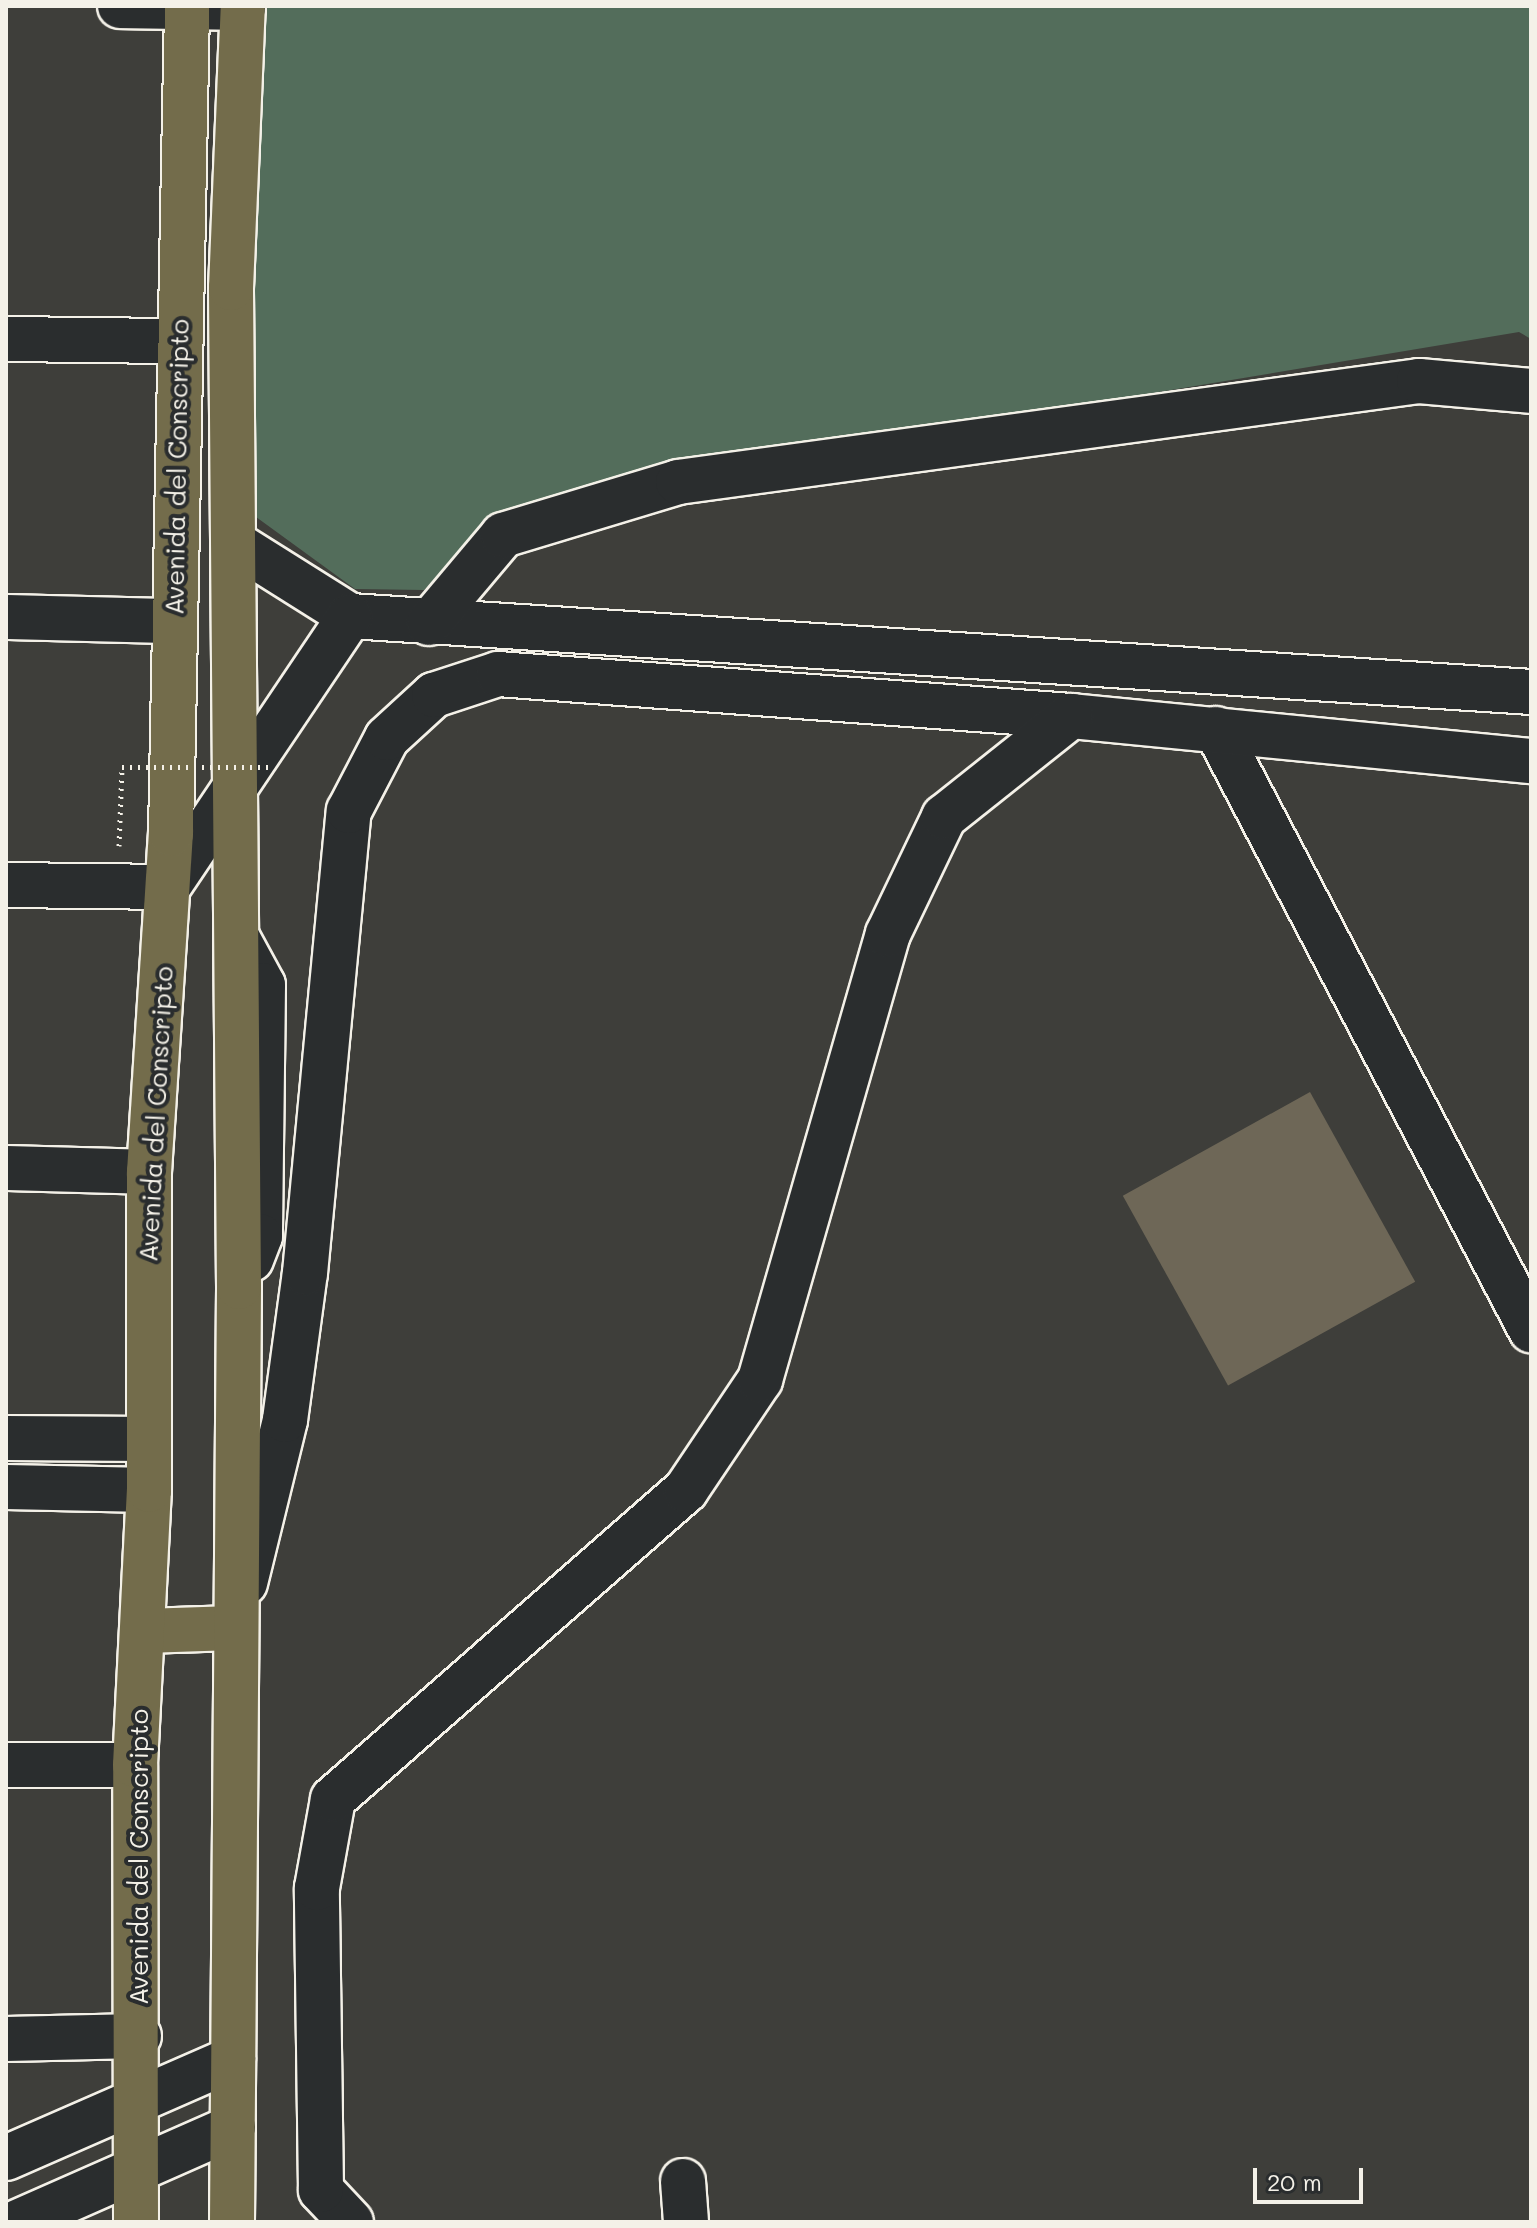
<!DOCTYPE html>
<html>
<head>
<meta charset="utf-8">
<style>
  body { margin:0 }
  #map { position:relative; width:1537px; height:2228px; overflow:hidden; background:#3e3e3a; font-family:Mali,sans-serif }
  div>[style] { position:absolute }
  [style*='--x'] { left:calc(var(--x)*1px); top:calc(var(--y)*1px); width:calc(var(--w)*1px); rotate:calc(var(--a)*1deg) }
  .green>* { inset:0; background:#536d5b }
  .building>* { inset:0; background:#6e6757; transform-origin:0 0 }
  .path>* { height:5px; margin-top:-2.5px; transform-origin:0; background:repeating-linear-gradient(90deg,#f4f1e8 0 2px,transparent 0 8px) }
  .roads { filter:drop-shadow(2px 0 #f4f1e8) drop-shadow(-2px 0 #f4f1e8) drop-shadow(0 2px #f4f1e8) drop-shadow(0 -2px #f4f1e8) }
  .minor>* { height:44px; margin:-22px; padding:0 22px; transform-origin:22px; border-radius:22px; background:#2a2d2e }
  .major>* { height:44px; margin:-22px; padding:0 22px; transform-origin:22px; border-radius:22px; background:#736c4b }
  .path-bridge>* { height:5px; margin-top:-2.5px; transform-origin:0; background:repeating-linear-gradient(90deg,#f4f1e8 0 2px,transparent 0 8px) }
  span { translate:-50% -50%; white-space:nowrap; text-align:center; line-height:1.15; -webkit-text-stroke:8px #2a2d2e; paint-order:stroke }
  .street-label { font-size:26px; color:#f4f1e8 }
  .frame { position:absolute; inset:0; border:8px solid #f4f1e8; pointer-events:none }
  .scale { position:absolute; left:1253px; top:2168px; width:110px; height:36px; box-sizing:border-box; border:4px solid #f4f1e8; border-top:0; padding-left:10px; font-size:24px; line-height:28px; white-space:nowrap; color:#f4f1e8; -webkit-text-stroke:6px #2a2d2e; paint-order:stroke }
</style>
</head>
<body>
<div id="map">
  <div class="green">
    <i style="clip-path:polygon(258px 6px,1531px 6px,1531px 339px,1519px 332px,883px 438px,496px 525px,424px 590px,355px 589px,252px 514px)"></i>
  </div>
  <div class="building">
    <i style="left:1310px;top:1092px;width:217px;height:214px;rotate:61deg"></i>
  </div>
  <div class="path">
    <i style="--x:119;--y:846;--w:79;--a:-87.8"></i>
  </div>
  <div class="roads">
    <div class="minor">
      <i style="--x:120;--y:6;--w:123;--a:0.9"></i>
      <i style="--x:6;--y:339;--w:174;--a:0.7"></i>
      <i style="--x:234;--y:543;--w:137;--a:32.2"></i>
      <i style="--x:350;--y:616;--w:1183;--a:3.68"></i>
      <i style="--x:6;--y:617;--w:168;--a:1.4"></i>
      <i style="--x:429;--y:623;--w:115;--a:-49.9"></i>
      <i style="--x:503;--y:535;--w:183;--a:-16.8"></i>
      <i style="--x:678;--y:482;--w:748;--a:-7.76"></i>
      <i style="--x:1419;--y:381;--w:112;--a:5.1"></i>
      <i style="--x:1216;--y:729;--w:679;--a:62.34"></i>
      <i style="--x:6;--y:885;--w:162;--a:0.7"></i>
      <i style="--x:168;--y:887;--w:326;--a:-56.1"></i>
      <i style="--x:238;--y:939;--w:52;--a:61.5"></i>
      <i style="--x:263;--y:985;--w:251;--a:90.7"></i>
      <i style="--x:260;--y:1236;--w:25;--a:111"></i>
      <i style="--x:6;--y:1168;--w:143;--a:1.6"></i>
      <i style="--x:6;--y:1438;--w:143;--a:0.4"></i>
      <i style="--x:6;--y:1487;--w:143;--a:1.2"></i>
      <i style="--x:245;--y:1583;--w:168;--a:-76.2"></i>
      <i style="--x:285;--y:1420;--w:148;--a:-82.3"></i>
      <i style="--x:305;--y:1273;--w:464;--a:-84.6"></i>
      <i style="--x:349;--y:811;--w:82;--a:-62.5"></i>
      <i style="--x:387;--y:738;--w:64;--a:-42.5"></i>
      <i style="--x:434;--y:695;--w:67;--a:-18.2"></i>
      <i style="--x:498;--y:674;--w:575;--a:4.19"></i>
      <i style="--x:1071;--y:716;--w:462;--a:5.6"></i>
      <i style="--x:6;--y:1765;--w:129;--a:0"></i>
      <i style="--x:6;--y:2039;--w:133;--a:-1.3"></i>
      <i style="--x:6;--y:2158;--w:248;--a:-23.6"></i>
      <i style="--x:683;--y:2181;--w:41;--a:85.8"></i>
      <i style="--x:18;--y:2222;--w:235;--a:-23.8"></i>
      <i style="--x:351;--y:2222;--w:44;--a:-133.2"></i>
      <i style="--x:321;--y:2190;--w:302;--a:-90.8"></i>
      <i style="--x:317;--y:1888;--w:90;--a:-79.8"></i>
      <i style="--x:333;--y:1799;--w:469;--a:-41.2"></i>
      <i style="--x:686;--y:1490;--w:133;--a:-56.1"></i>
      <i style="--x:760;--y:1380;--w:464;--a:-74"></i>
      <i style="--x:888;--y:934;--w:130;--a:-64.4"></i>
      <i style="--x:944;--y:817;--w:162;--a:-38.5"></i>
    </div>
    <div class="major">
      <i style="--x:144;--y:1631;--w:90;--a:-1.9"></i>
      <i style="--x:136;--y:2222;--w:457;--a:-90.1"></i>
      <i style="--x:135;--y:1765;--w:275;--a:-87.1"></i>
      <i style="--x:149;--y:1490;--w:318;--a:-90"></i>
      <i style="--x:149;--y:1172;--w:339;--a:-86.3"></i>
      <i style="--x:171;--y:834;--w:828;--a:-88.89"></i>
      <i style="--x:232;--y:2222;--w:935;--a:-89.57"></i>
      <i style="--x:239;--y:1287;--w:999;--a:-90.46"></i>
      <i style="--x:231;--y:288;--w:282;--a:-87.6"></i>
    </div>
  </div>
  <div class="path-bridge">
    <i style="--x:122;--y:767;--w:146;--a:0"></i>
  </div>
  <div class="street-label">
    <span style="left:177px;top:467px;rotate:-89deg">Avenida del Conscripto</span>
    <span style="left:156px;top:1114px;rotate:-87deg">Avenida del Conscripto</span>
    <span style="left:139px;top:1857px;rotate:-90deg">Avenida del Conscripto</span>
  </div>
  <div class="frame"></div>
  <div class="scale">20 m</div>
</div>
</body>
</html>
